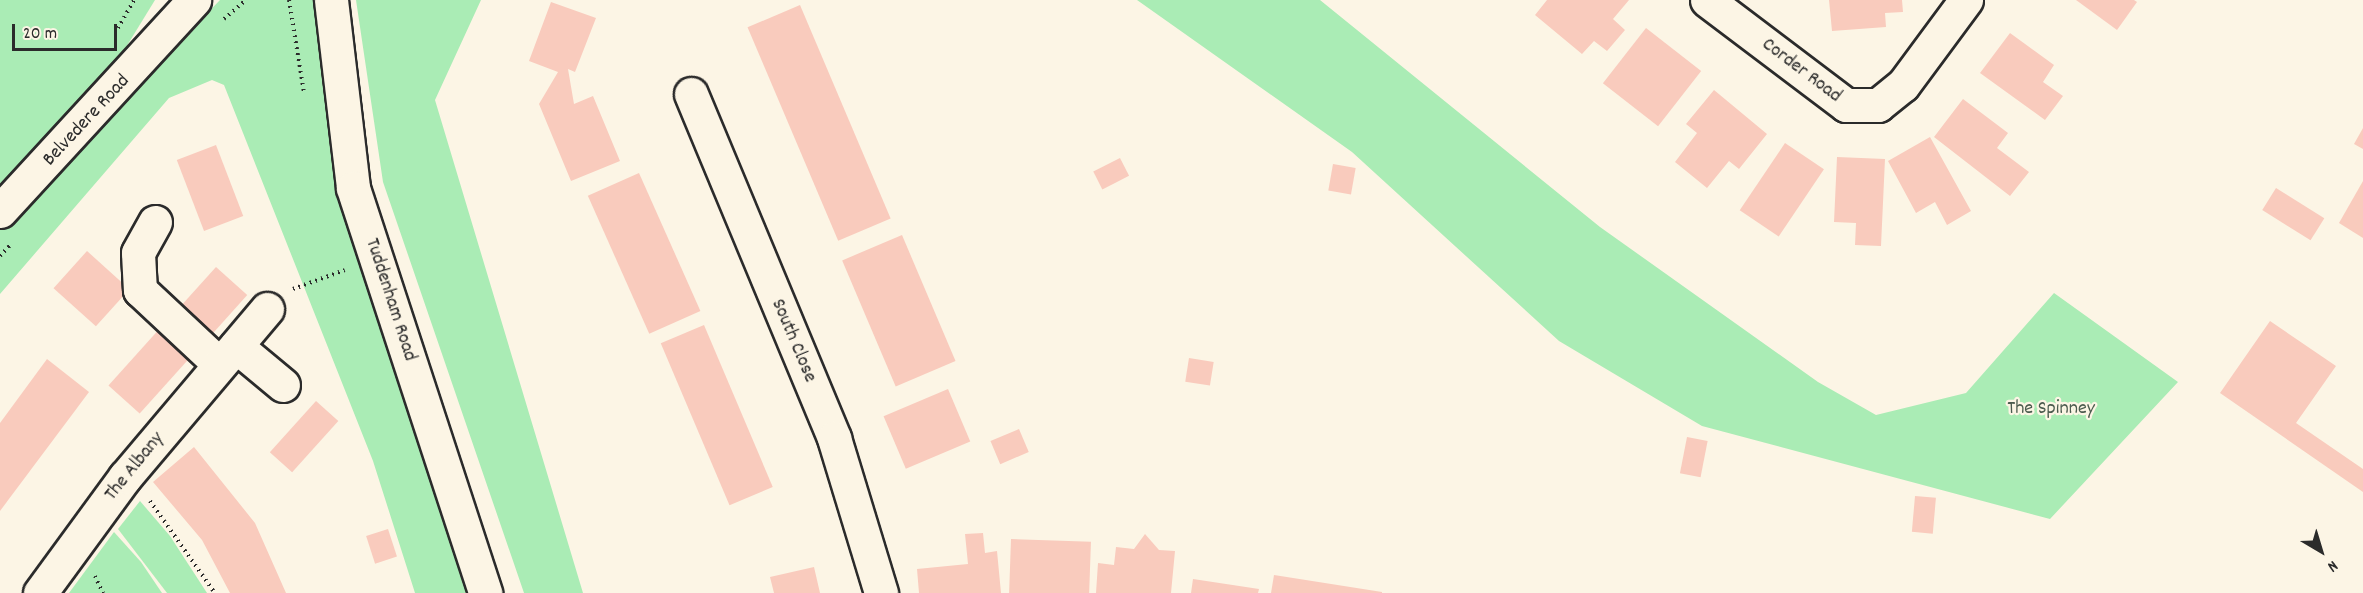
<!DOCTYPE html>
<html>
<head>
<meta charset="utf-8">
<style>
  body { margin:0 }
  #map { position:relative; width:2363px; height:593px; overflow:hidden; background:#fcf5e5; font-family:Dekko,sans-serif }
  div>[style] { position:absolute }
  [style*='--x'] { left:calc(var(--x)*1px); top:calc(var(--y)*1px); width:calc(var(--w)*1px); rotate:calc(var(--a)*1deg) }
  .green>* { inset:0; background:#aaecb5 }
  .building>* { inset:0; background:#f9cbbd; transform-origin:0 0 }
  .path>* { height:4px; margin-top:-2px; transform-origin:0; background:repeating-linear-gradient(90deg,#2b2b2b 0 1.5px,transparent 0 6px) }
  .roads { filter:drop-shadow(2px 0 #2b2b2b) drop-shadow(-2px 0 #2b2b2b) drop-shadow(0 2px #2b2b2b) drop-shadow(0 -2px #2b2b2b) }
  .minor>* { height:33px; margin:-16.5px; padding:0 16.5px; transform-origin:16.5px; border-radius:16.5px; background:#fcf5e5 }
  span { translate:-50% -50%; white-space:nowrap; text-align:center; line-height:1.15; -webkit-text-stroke:4.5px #fcf5e5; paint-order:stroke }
  .street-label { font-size:20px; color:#2b2b2b }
  .park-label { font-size:20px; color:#4b5b4e }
  .north { position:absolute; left:2291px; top:521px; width:60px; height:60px; -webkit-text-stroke:4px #fcf5e5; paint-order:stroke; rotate:142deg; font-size:16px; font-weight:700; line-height:24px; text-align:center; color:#2b2b2b }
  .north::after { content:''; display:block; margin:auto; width:21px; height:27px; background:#2b2b2b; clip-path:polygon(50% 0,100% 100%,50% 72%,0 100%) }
  .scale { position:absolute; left:12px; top:24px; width:105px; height:27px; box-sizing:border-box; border:3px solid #2b2b2b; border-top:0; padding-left:8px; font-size:18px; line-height:21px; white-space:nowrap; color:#2b2b2b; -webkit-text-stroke:4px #fcf5e5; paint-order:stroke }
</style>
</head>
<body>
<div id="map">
  <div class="green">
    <i style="clip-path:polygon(0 0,155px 0,112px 70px,0 192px)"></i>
    <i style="clip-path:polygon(220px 0,315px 0,475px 593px,415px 593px,373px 461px,224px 85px,212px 80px,169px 98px,0 294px,0 228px)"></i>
    <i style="clip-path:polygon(356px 0,481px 0,435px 100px,583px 593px,524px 593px,383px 182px)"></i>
    <i style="clip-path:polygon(1137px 0,1320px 0,1600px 227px,1818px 382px,1876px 415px,1966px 393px,2054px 293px,2178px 382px,2050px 519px,1702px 426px,1559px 341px,1352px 152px)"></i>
    <i style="clip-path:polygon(140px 501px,170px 536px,207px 593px,167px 593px,118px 529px)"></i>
    <i style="clip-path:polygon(114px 532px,141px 562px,162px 593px,69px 593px)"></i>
  </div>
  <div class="building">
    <i style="clip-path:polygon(1547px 0,1629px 0,1613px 19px,1625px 30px,1607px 51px,1594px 41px,1582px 54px,1535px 15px)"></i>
    <i style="clip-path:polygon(1829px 0,1902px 0,1903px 12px,1885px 13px,1886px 27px,1832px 31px)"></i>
    <i style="clip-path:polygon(2076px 0,2134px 0,2137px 2px,2117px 30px)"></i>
    <i style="clip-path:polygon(551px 2px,596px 18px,575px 72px,568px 69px,574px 104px,593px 96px,620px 161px,571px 181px,539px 104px,558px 72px,529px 61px)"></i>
    <i style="left:800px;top:5px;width:232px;height:57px;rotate:67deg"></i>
    <i style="left:1646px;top:28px;width:70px;height:70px;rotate:38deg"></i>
    <i style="clip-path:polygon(2010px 33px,2054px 65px,2043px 82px,2063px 96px,2045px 120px,1980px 73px)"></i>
    <i style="clip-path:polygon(1714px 90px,1767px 134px,1739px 169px,1729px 161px,1707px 188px,1675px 162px,1697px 133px,1686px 124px)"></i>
    <i style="clip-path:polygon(1963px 99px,2008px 133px,1997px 148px,2029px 172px,2010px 196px,1934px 137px)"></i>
    <i style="clip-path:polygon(2363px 128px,2363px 149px,2354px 144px)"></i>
    <i style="clip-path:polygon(1930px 137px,1971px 211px,1947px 225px,1935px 202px,1916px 213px,1888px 161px)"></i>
    <i style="left:1785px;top:143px;width:47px;height:81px;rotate:34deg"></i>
    <i style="left:216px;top:145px;width:76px;height:42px;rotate:69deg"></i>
    <i style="clip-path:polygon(1837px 157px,1885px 159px,1881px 246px,1855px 245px,1856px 223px,1834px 222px)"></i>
    <i style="left:1120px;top:158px;width:20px;height:30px;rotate:63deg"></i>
    <i style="left:1333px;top:164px;width:23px;height:27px;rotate:10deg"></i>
    <i style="left:639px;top:173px;width:151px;height:56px;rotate:66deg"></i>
    <i style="clip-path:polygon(2363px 181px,2363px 238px,2339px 223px)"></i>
    <i style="left:2276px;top:188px;width:57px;height:26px;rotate:32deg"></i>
    <i style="left:902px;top:235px;width:137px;height:65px;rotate:67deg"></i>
    <i style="left:87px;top:251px;width:57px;height:50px;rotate:42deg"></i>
    <i style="left:216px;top:267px;width:42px;height:64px;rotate:42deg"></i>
    <i style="clip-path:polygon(2270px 321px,2336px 366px,2296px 423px,2363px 469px,2363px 492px,2220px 393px)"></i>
    <i style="left:704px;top:325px;width:176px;height:47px;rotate:67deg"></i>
    <i style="left:162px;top:326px;width:42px;height:80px;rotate:42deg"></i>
    <i style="left:1189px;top:358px;width:25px;height:24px;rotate:9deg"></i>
    <i style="clip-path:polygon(47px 359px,89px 392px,0 511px,0 423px)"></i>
    <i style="left:948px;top:389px;width:57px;height:70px;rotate:67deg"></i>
    <i style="left:316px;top:401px;width:30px;height:69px;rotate:42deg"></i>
    <i style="left:1019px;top:429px;width:25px;height:31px;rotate:67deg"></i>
    <i style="left:1687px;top:437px;width:21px;height:37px;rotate:11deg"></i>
    <i style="clip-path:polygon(194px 447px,255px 523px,286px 593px,230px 593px,202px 540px,153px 482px)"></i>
    <i style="left:1915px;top:496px;width:21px;height:36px;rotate:5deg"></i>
    <i style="left:388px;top:529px;width:29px;height:23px;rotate:72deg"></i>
    <i style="clip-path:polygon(983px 533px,985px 553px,997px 551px,1001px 593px,919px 593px,917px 569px,968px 564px,965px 534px)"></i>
    <i style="clip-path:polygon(1145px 534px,1159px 550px,1175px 551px,1171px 593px,1096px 593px,1098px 563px,1114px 565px,1116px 547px,1134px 549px)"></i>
    <i style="left:1011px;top:539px;width:80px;height:54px;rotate:2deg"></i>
    <i style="clip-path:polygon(814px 567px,820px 593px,774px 593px,770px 577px)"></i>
    <i style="clip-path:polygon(1274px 575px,1382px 592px,1382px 593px,1271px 593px)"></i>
    <i style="clip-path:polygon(1193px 579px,1259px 589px,1258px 593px,1191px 593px)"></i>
  </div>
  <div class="path">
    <i style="--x:289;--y:0;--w:94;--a:80.8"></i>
    <i style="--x:224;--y:19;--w:29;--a:-41"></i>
    <i style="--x:118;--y:28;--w:32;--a:-60"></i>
    <i style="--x:0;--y:256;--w:16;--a:-47"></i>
    <i style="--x:293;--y:289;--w:55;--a:-20.1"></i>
    <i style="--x:150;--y:501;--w:113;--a:54.8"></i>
    <i style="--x:95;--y:576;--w:19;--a:65"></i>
  </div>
  <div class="roads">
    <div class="minor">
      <i style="--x:331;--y:0;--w:189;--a:83.3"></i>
      <i style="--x:353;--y:188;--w:426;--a:71.9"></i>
      <i style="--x:1707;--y:0;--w:174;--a:37.1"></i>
      <i style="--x:1846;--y:105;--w:32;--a:0"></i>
      <i style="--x:1878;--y:105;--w:32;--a:-39"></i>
      <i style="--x:1903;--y:85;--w:106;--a:-53.5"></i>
      <i style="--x:691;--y:94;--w:373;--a:67.4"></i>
      <i style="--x:834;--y:438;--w:162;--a:73.1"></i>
      <i style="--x:0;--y:211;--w:287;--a:-47.4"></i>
      <i style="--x:155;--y:222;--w:35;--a:119"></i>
      <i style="--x:138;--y:253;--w:37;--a:87"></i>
      <i style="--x:140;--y:290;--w:108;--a:43.1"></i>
      <i style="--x:236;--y:346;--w:61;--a:39.7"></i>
      <i style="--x:40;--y:593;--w:144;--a:-53.8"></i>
      <i style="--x:125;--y:477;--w:220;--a:-49.8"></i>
    </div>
  </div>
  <div class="street-label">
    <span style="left:1801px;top:71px;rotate:37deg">Corder Road</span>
    <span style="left:87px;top:121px;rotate:-47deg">Belvedere Road</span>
    <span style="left:390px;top:300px;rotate:72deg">Tuddenham Road</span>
    <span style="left:793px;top:341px;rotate:67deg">South Close</span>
    <span style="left:135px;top:467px;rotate:-51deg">The Albany</span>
  </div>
  <div class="park-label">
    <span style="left:2051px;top:409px">The Spinney</span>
  </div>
  <div class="north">N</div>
  <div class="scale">20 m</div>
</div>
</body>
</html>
